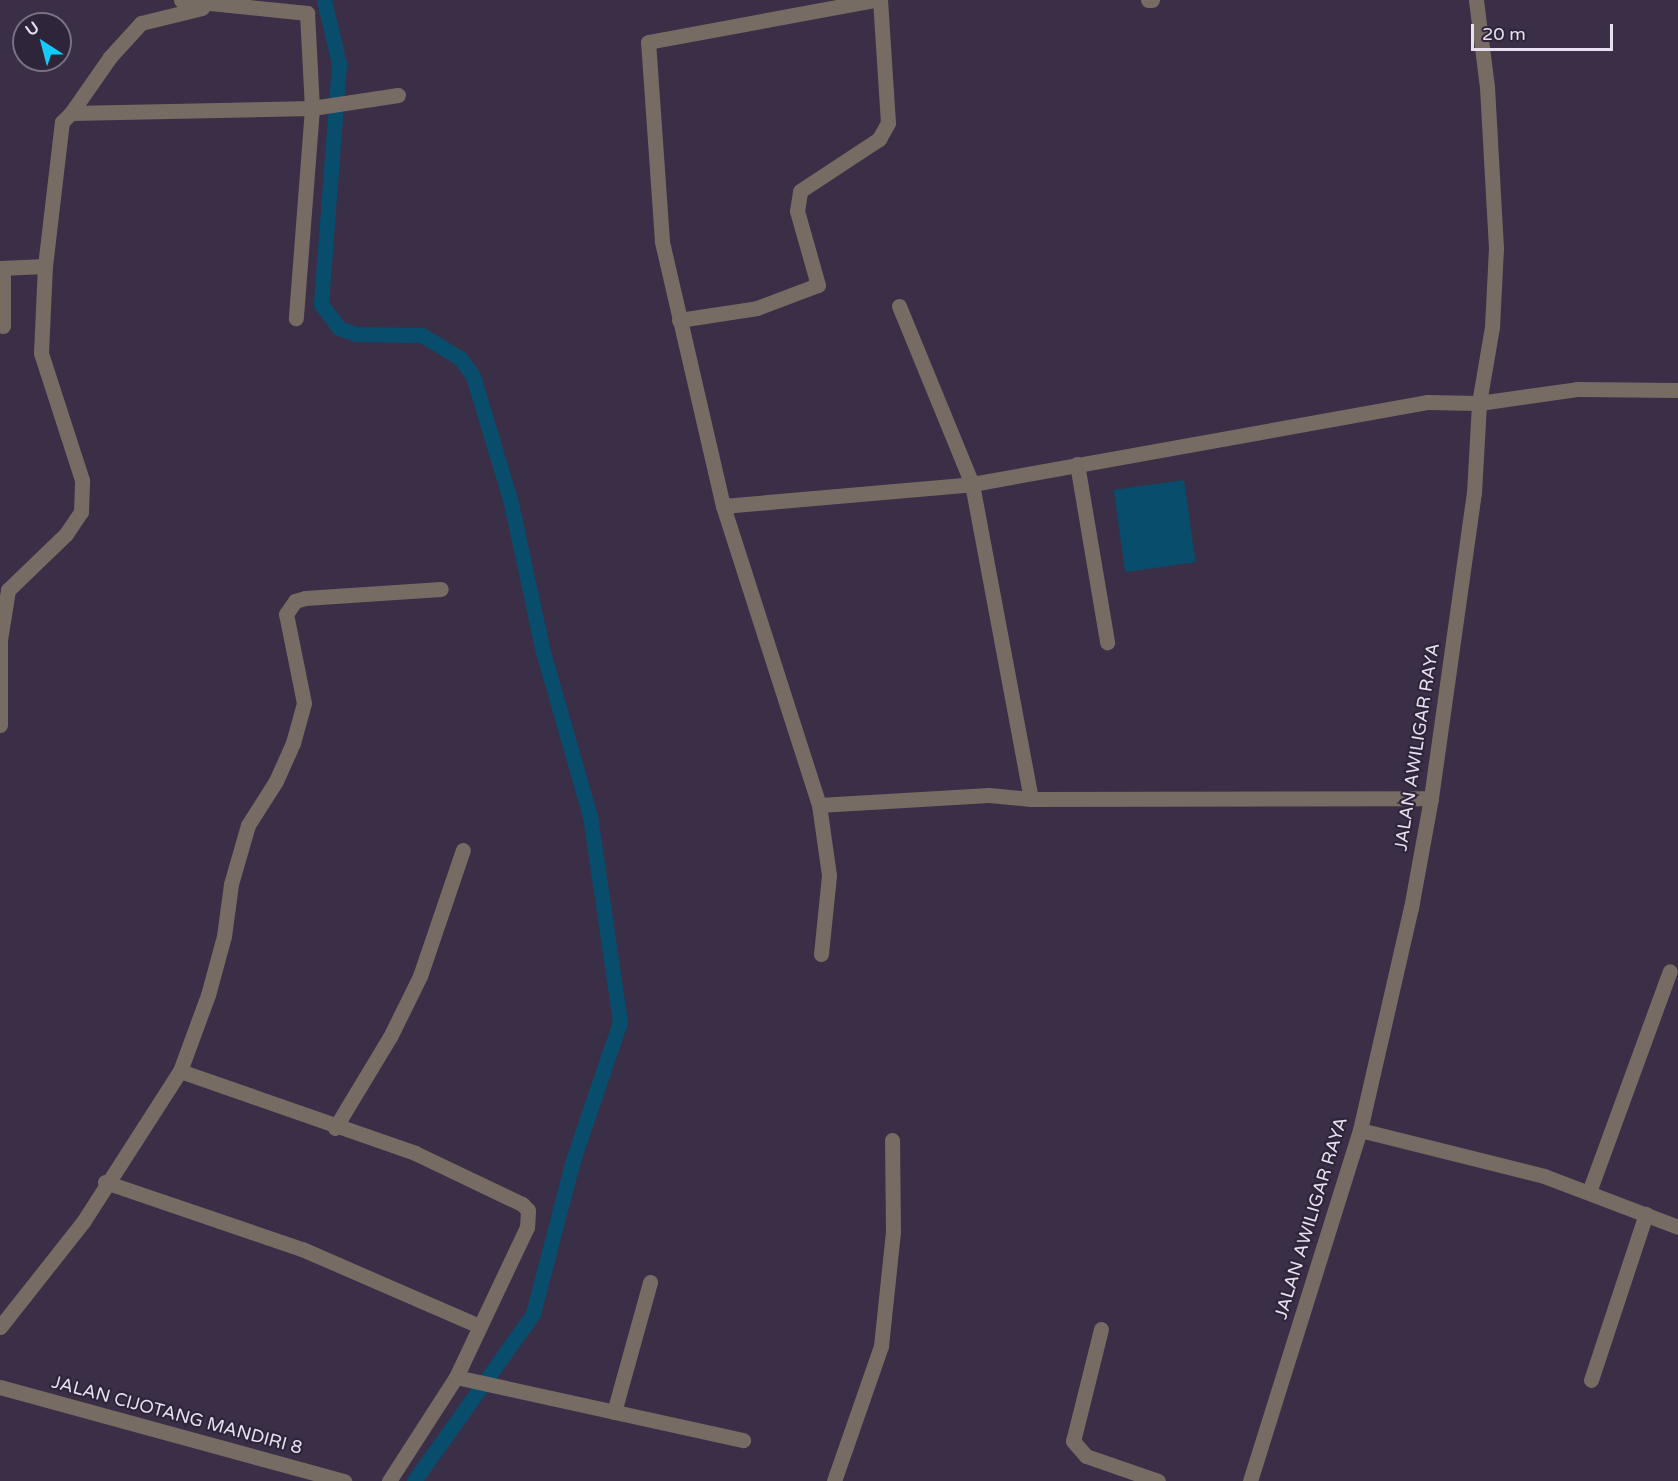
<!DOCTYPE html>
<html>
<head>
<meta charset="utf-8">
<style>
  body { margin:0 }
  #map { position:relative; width:1678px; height:1481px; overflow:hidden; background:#3a2f46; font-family:"Varela Round",sans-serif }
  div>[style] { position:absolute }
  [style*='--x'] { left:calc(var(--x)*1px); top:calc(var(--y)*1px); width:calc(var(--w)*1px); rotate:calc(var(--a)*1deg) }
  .water>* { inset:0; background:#094d6d; transform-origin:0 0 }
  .stream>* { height:15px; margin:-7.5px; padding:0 7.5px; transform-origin:7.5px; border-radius:7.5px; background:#094d6d }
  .minor>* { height:15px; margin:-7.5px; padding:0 7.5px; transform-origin:7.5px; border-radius:7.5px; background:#766c63 }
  span { translate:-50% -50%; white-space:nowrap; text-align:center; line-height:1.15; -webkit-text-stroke:4.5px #2f253b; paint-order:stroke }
  .street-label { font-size:18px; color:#e6e0ef }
  .north { position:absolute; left:12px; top:12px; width:60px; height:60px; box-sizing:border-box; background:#2f253b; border:2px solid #787083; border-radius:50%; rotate:324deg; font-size:16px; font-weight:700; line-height:24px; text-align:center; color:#e6e0ef }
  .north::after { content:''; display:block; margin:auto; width:21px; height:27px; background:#14cafb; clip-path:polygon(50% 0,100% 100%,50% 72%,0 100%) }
  .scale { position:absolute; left:1471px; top:24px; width:142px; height:27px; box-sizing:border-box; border:3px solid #e6e0ef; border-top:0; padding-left:8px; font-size:18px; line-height:21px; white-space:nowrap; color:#e6e0ef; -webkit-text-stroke:4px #2f253b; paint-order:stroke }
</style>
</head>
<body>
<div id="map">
  <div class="water">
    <i style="left:1184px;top:480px;width:83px;height:71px;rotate:82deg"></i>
  </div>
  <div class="stream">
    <i style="--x:324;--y:0;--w:66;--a:76.8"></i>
    <i style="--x:339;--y:64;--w:241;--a:94.3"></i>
    <i style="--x:321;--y:304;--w:30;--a:53"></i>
    <i style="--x:339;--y:328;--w:18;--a:19"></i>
    <i style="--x:356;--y:334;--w:66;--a:0.9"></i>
    <i style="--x:422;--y:335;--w:44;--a:31.2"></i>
    <i style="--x:460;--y:358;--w:22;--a:54"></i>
    <i style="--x:473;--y:376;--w:133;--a:73.3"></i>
    <i style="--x:511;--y:503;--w:148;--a:77.9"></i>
    <i style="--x:542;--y:648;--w:175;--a:74.1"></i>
    <i style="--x:590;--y:816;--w:208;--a:81.7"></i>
    <i style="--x:620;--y:1022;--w:146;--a:108.8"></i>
    <i style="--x:573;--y:1160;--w:159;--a:104.6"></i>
    <i style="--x:533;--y:1314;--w:205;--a:125.5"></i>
  </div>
  <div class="minor">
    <i style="--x:181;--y:0;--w:127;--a:5.9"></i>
    <i style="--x:307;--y:13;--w:95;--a:87"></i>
    <i style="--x:312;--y:108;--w:211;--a:94.4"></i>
    <i style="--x:1148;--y:0;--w:4;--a:0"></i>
    <i style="--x:71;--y:113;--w:68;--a:-55.1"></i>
    <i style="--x:110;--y:57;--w:46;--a:-47.6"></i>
    <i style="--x:141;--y:23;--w:63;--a:-13.8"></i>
    <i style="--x:0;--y:268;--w:45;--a:-2.5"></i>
    <i style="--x:899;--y:306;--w:192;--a:67.7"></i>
    <i style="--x:972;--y:484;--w:320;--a:79.4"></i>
    <i style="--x:679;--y:320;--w:79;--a:-8.7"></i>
    <i style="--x:757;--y:308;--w:65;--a:-20.7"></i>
    <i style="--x:818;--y:285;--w:77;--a:-105.8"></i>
    <i style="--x:797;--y:211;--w:20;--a:-81"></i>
    <i style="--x:800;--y:191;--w:95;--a:-33.4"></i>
    <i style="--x:879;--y:139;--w:18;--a:-61"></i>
    <i style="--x:888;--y:123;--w:123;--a:-93.7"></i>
    <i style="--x:3;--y:326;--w:58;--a:-90"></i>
    <i style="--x:1077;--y:464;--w:181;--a:80.4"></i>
    <i style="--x:723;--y:506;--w:272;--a:-103"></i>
    <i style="--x:662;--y:241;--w:199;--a:-94"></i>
    <i style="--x:648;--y:42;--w:231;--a:-10.5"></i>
    <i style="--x:0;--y:725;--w:85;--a:-90"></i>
    <i style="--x:0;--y:640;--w:51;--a:-80.9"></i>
    <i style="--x:8;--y:590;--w:81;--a:-44"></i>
    <i style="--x:66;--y:534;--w:27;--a:-56"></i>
    <i style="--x:81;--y:512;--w:32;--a:-88"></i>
    <i style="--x:82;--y:480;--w:133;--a:-107.9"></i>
    <i style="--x:41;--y:353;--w:87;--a:-87.4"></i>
    <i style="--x:45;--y:266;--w:145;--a:-83.3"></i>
    <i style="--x:62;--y:122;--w:13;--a:-45"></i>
    <i style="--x:71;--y:113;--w:241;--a:-1.2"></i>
    <i style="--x:312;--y:108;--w:87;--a:-8.6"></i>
    <i style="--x:819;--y:805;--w:170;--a:-3.4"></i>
    <i style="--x:989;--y:795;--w:42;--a:5.4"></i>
    <i style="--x:1031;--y:799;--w:400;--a:-0.1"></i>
    <i style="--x:821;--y:954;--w:79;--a:-84.2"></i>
    <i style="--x:829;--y:875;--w:71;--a:-98.1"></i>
    <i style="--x:819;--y:805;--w:314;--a:-107.8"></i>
    <i style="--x:723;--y:506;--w:250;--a:-5"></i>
    <i style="--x:972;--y:484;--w:462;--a:-10.2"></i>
    <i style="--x:1427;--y:402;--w:52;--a:1.1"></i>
    <i style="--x:1479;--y:403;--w:99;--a:-8.1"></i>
    <i style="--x:1577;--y:389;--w:101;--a:0.6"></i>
    <i style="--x:180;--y:1071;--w:249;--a:19.2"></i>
    <i style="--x:415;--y:1153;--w:119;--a:25.5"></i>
    <i style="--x:522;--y:1204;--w:8;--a:45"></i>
    <i style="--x:528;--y:1210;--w:17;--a:93"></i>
    <i style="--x:527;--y:1227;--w:166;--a:115.3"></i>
    <i style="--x:456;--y:1377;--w:124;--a:122.8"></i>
    <i style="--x:335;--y:1128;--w:106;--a:-58.9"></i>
    <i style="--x:390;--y:1037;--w:68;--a:-63.8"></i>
    <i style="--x:420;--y:976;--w:133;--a:-71.2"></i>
    <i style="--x:1360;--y:1130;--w:190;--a:14"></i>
    <i style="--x:1544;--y:1176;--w:143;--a:20.8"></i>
    <i style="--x:105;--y:1182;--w:208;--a:18.8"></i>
    <i style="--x:302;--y:1249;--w:191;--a:23.5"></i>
    <i style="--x:1589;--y:1192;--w:235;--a:-69.9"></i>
    <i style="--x:0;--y:1327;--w:134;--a:-51.7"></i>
    <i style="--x:83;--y:1222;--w:179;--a:-57.3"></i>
    <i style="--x:180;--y:1071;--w:81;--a:-69.8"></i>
    <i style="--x:208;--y:995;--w:61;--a:-74.8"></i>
    <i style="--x:224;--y:936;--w:52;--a:-82.3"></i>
    <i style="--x:231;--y:884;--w:61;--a:-73.9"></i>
    <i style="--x:248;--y:825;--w:52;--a:-57.5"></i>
    <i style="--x:276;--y:781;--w:42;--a:-65.9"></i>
    <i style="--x:293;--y:743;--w:41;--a:-74.6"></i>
    <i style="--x:304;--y:703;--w:91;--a:-101.4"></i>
    <i style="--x:286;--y:614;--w:16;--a:-55"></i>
    <i style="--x:295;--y:601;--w:10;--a:-17"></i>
    <i style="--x:305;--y:598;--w:136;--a:-3.8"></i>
    <i style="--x:1101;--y:1329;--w:115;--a:104"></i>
    <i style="--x:1073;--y:1441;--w:20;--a:49"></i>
    <i style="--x:1086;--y:1456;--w:76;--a:19.1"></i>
    <i style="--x:456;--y:1377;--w:294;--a:12.4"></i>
    <i style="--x:1591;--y:1380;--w:175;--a:-71.7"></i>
    <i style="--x:0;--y:1387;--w:357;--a:15.3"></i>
    <i style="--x:614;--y:1412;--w:135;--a:-74.5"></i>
    <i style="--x:834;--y:1481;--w:143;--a:-70.8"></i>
    <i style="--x:881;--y:1346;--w:116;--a:-84"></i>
    <i style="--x:893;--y:1231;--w:91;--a:-90.6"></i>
    <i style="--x:1250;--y:1481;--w:368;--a:-72.6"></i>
    <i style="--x:1360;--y:1130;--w:228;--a:-77.1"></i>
    <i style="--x:1411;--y:908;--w:112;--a:-79.7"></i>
    <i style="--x:1431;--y:798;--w:308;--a:-82"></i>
    <i style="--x:1474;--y:493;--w:90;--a:-86.8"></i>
    <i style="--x:1479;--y:403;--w:77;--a:-80.3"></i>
    <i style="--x:1492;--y:327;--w:79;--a:-87.1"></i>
    <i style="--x:1496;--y:248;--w:161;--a:-93.2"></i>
    <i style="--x:1487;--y:87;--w:88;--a:-97.2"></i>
  </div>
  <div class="street-label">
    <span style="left:1417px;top:747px;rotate:-81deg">JALAN AWILIGAR RAYA</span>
    <span style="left:1311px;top:1218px;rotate:-73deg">JALAN AWILIGAR RAYA</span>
    <span style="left:177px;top:1415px;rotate:15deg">JALAN CIJOTANG MANDIRI 8</span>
  </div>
  <div class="north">U</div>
  <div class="scale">20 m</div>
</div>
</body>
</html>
